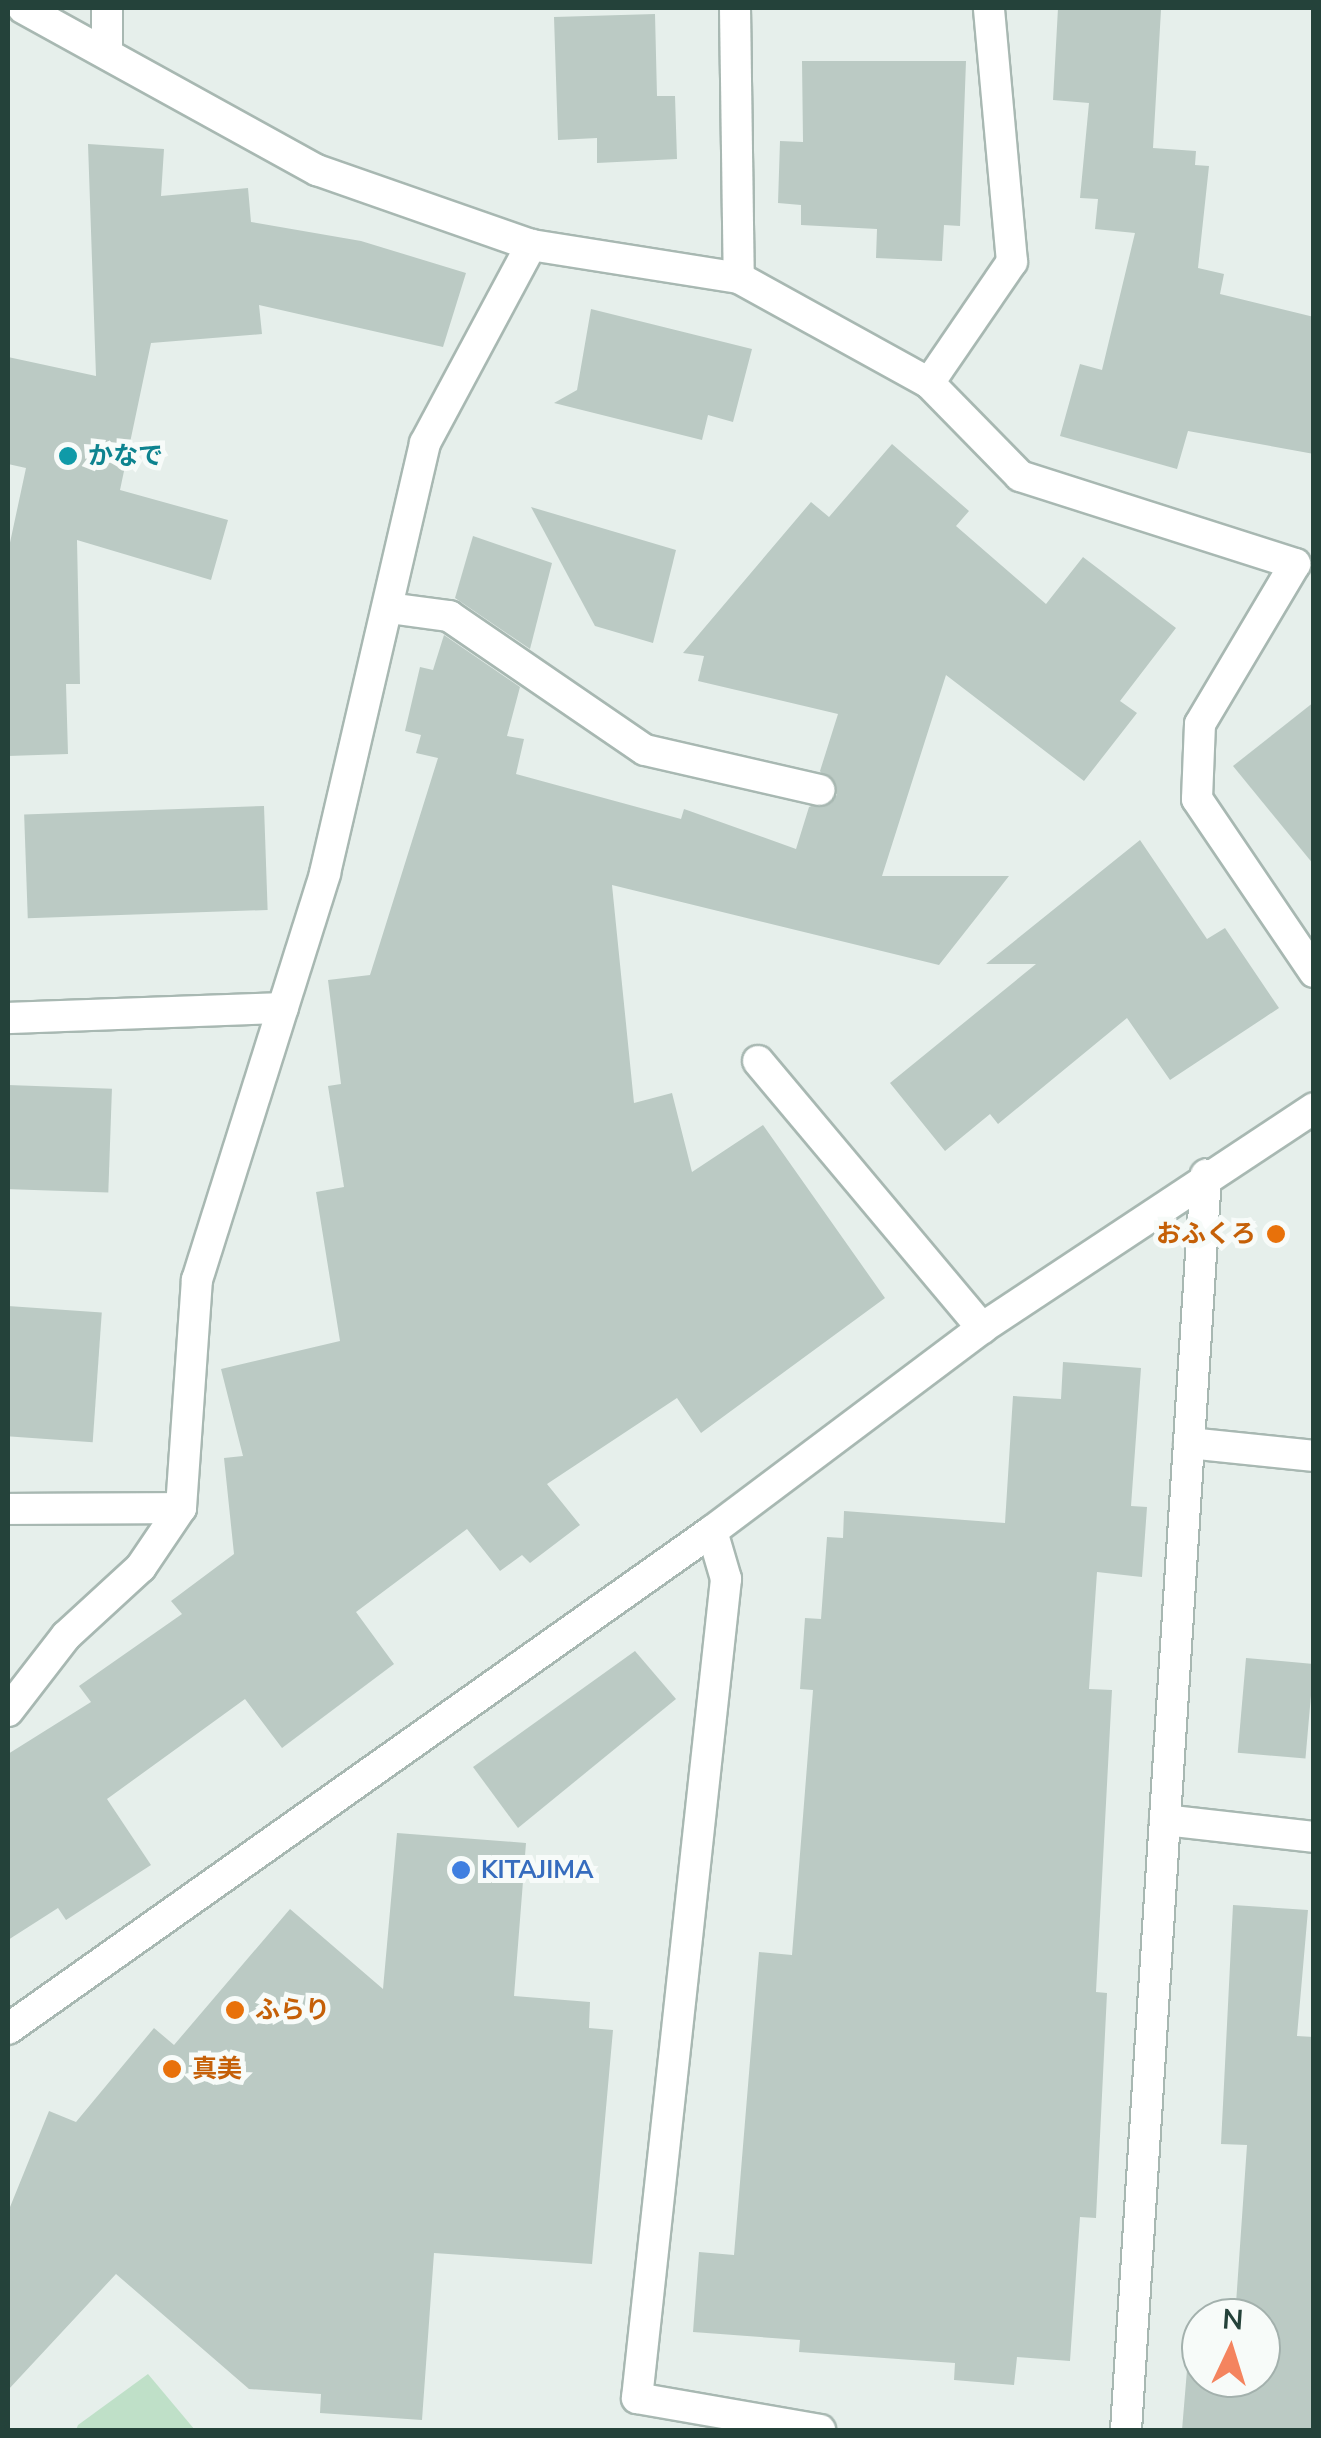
<!DOCTYPE html>
<html>
<head>
<meta charset="utf-8">
<style>
  body { margin:0 }
  #map { position:relative; width:1321px; height:2438px; overflow:hidden; background:#e6efeb; font-family:"Nunito Sans","Noto Sans JP",sans-serif }
  div>[style] { position:absolute }
  [style*='--x'] { left:calc(var(--x)*1px); top:calc(var(--y)*1px); width:calc(var(--w)*1px); rotate:calc(var(--a)*1deg) }
  .green>* { inset:0; background:#bfe0c8 }
  .building>* { inset:0; background:#bbcac4; transform-origin:0 0 }
  .roads { filter:drop-shadow(2px 0 #a8b8b2) drop-shadow(-2px 0 #a8b8b2) drop-shadow(0 2px #a8b8b2) drop-shadow(0 -2px #a8b8b2) }
  .minor>* { height:30px; margin:-15px; padding:0 15px; transform-origin:15px; border-radius:15px; background:#fff }
  .dots>* { width:28px; height:28px; translate:-50% -50%; box-sizing:border-box; border:5px solid #f7fbf9; border-radius:50% }
  span { translate:-50% -50%; white-space:nowrap; text-align:center; line-height:1.15; -webkit-text-stroke:10px #f7fbf9; paint-order:stroke }
  .culture-label { font-size:25px; color:#0d838f; font-weight:700 }
  .left { translate:0 -50%; text-align:left }
  .food-label { font-size:25px; color:#c56008; font-weight:700 }
  .right { translate:-100% -50%; text-align:right }
  .shop-label { font-size:25px; color:#366cbe; font-weight:700 }
  .frame { position:absolute; inset:0; border:10px solid #24423a; pointer-events:none }
  .north { position:absolute; left:1181px; top:2298px; width:100px; height:100px; box-sizing:border-box; background:#f7fbf9; border:2px solid #a3b1ad; border-radius:50%; rotate:4deg; font-size:28px; font-weight:700; line-height:40px; text-align:center; color:#24423a }
  .north::after { content:''; display:block; margin:auto; width:35px; height:45px; background:#f4845f; clip-path:polygon(50% 0,100% 100%,50% 72%,0 100%) }
</style>
</head>
<body>
<div id="map">
  <div class="green">
    <i style="clip-path:polygon(148px 2374px,195px 2430px,76px 2430px,78px 2425px)"></i>
  </div>
  <div class="building">
    <i style="clip-path:polygon(1058px 8px,1161px 10px,1153px 148px,1196px 151px,1195px 165px,1209px 166px,1198px 268px,1224px 274px,1220px 294px,1314px 317px,1314px 454px,1188px 431px,1177px 469px,1060px 436px,1080px 364px,1102px 370px,1135px 233px,1095px 229px,1098px 199px,1080px 198px,1089px 103px,1053px 100px)"></i>
    <i style="clip-path:polygon(655px 14px,657px 96px,675px 96px,677px 159px,597px 163px,597px 138px,558px 140px,554px 17px)"></i>
    <i style="clip-path:polygon(802px 61px,966px 61px,960px 226px,944px 225px,942px 261px,876px 258px,877px 229px,801px 225px,801px 205px,778px 203px,780px 141px,803px 142px)"></i>
    <i style="clip-path:polygon(88px 144px,164px 149px,161px 196px,248px 188px,251px 222px,361px 241px,466px 273px,443px 347px,259px 305px,262px 334px,151px 343px,120px 490px,228px 520px,211px 580px,77px 540px,80px 684px,66px 684px,68px 754px,8px 756px,8px 552px,26px 468px,8px 464px,8px 357px,96px 376px)"></i>
    <i style="clip-path:polygon(591px 309px,752px 349px,733px 422px,708px 415px,702px 440px,554px 403px,577px 390px)"></i>
    <i style="clip-path:polygon(892px 444px,969px 511px,956px 526px,1046px 604px,1083px 557px,1176px 628px,1120px 701px,1137px 713px,1084px 781px,946px 675px,882px 876px,1009px 876px,939px 965px,612px 885px,634px 1103px,672px 1093px,692px 1172px,763px 1125px,885px 1298px,701px 1433px,677px 1398px,547px 1484px,580px 1525px,530px 1563px,522px 1555px,500px 1571px,467px 1529px,356px 1612px,394px 1664px,282px 1748px,245px 1699px,107px 1799px,151px 1865px,66px 1920px,58px 1908px,8px 1940px,8px 1754px,91px 1702px,79px 1686px,182px 1614px,171px 1601px,234px 1554px,224px 1458px,243px 1456px,221px 1369px,340px 1341px,316px 1192px,344px 1187px,328px 1086px,341px 1084px,328px 980px,370px 975px,438px 758px,416px 753px,421px 735px,405px 731px,420px 667px,433px 670px,444px 635px,520px 687px,507px 736px,524px 739px,516px 774px,681px 819px,684px 809px,796px 849px,809px 807px,837px 795px,820px 771px,838px 714px,698px 681px,704px 656px,683px 653px,811px 502px,829px 517px)"></i>
    <i style="clip-path:polygon(531px 507px,676px 550px,653px 643px,595px 626px)"></i>
    <i style="clip-path:polygon(473px 536px,552px 563px,530px 649px,455px 598px)"></i>
    <i style="clip-path:polygon(1314px 702px,1314px 865px,1233px 766px)"></i>
    <i style="left:264px;top:806px;width:104px;height:240px;rotate:88deg"></i>
    <i style="clip-path:polygon(1140px 840px,1207px 939px,1225px 928px,1279px 1008px,1170px 1080px,1127px 1018px,998px 1124px,990px 1114px,945px 1151px,890px 1083px,1036px 964px,986px 964px)"></i>
    <i style="left:8px;top:1085px;width:104px;height:104px;rotate:2deg"></i>
    <i style="left:8px;top:1306px;width:94px;height:130px;rotate:4deg"></i>
    <i style="clip-path:polygon(1063px 1362px,1141px 1368px,1131px 1506px,1147px 1507px,1142px 1577px,1097px 1572px,1089px 1689px,1112px 1690px,1096px 1992px,1107px 1993px,1096px 2218px,1080px 2217px,1070px 2361px,1017px 2357px,1014px 2385px,954px 2380px,955px 2363px,799px 2352px,800px 2340px,693px 2332px,699px 2252px,734px 2255px,759px 1952px,792px 1955px,813px 1690px,800px 1689px,805px 1618px,821px 1619px,827px 1537px,843px 1538px,844px 1511px,1005px 1523px,1013px 1396px,1061px 1399px)"></i>
    <i style="clip-path:polygon(635px 1651px,676px 1699px,518px 1828px,473px 1767px)"></i>
    <i style="left:1246px;top:1658px;width:68px;height:95px;rotate:5deg"></i>
    <i style="clip-path:polygon(397px 1833px,526px 1843px,514px 1996px,590px 2002px,589px 2028px,613px 2030px,592px 2264px,434px 2253px,422px 2420px,320px 2413px,321px 2394px,249px 2389px,116px 2274px,8px 2390px,8px 2212px,49px 2111px,76px 2122px,154px 2028px,174px 2045px,290px 1909px,383px 1989px)"></i>
    <i style="clip-path:polygon(1233px 1905px,1308px 1910px,1297px 2036px,1314px 2037px,1314px 2430px,1182px 2430px,1187px 2370px,1261px 2378px,1261px 2318px,1235px 2318px,1247px 2145px,1221px 2144px)"></i>
  </div>
  <div class="roads">
    <div class="minor">
      <i style="--x:23;--y:8;--w:336;--a:28.9"></i>
      <i style="--x:317;--y:170;--w:227;--a:19.3"></i>
      <i style="--x:107;--y:8;--w:44;--a:90"></i>
      <i style="--x:735;--y:8;--w:270;--a:89.2"></i>
      <i style="--x:929;--y:383;--w:147;--a:-55.6"></i>
      <i style="--x:1012;--y:262;--w:255;--a:-95.2"></i>
      <i style="--x:389;--y:608;--w:61;--a:7.6"></i>
      <i style="--x:449;--y:616;--w:237;--a:34.4"></i>
      <i style="--x:645;--y:750;--w:179;--a:12.9"></i>
      <i style="--x:8;--y:1018;--w:275;--a:-2.1"></i>
      <i style="--x:758;--y:1061;--w:349;--a:50"></i>
      <i style="--x:1189;--y:1443;--w:126;--a:5.9"></i>
      <i style="--x:8;--y:1509;--w:173;--a:-0.3"></i>
      <i style="--x:712;--y:1531;--w:50;--a:73.7"></i>
      <i style="--x:726;--y:1579;--w:824;--a:96.2"></i>
      <i style="--x:637;--y:2398;--w:186;--a:9.9"></i>
      <i style="--x:8;--y:1711;--w:95;--a:-52.3"></i>
      <i style="--x:66;--y:1636;--w:102;--a:-42.6"></i>
      <i style="--x:141;--y:1567;--w:71;--a:-55.9"></i>
      <i style="--x:181;--y:1508;--w:229;--a:-86"></i>
      <i style="--x:197;--y:1280;--w:427;--a:-72.5"></i>
      <i style="--x:325;--y:873;--w:441;--a:-76.9"></i>
      <i style="--x:425;--y:443;--w:225;--a:-61.8"></i>
      <i style="--x:531;--y:245;--w:211;--a:9"></i>
      <i style="--x:739;--y:278;--w:217;--a:28.9"></i>
      <i style="--x:929;--y:383;--w:130;--a:45.6"></i>
      <i style="--x:1020;--y:476;--w:289;--a:17.7"></i>
      <i style="--x:1295;--y:564;--w:186;--a:120.7"></i>
      <i style="--x:1200;--y:724;--w:75;--a:92.3"></i>
      <i style="--x:1197;--y:799;--w:209;--a:55.9"></i>
      <i style="--x:1165;--y:1820;--w:150;--a:6.5"></i>
      <i style="--x:8;--y:2029;--w:862;--a:-35.28"></i>
      <i style="--x:712;--y:1531;--w:338;--a:-36.9"></i>
      <i style="--x:982;--y:1328;--w:398;--a:-33.5"></i>
      <i style="--x:1126;--y:2430;--w:1258;--a:-86.35"></i>
    </div>
  </div>
  <div class="dots">
    <i style="left:68px;top:456px;background:#0f9aa8"></i>
    <i style="left:1276px;top:1234px;background:#e8710a"></i>
    <i style="left:461px;top:1870px;background:#3f7fe0"></i>
    <i style="left:235px;top:2010px;background:#e8710a"></i>
    <i style="left:172px;top:2069px;background:#e8710a"></i>
  </div>
  <div class="culture-label">
    <span class="left" style="left:88px;top:456px">かなで</span>
  </div>
  <div class="food-label">
    <span class="right" style="left:1256px;top:1234px">おふくろ</span>
    <span class="left" style="left:255px;top:2010px">ふらり</span>
    <span class="left" style="left:192px;top:2069px">真美</span>
  </div>
  <div class="shop-label">
    <span class="left" style="left:481px;top:1870px">KITAJIMA</span>
  </div>
  <div class="frame"></div>
  <div class="north">N</div>
</div>
</body>
</html>
